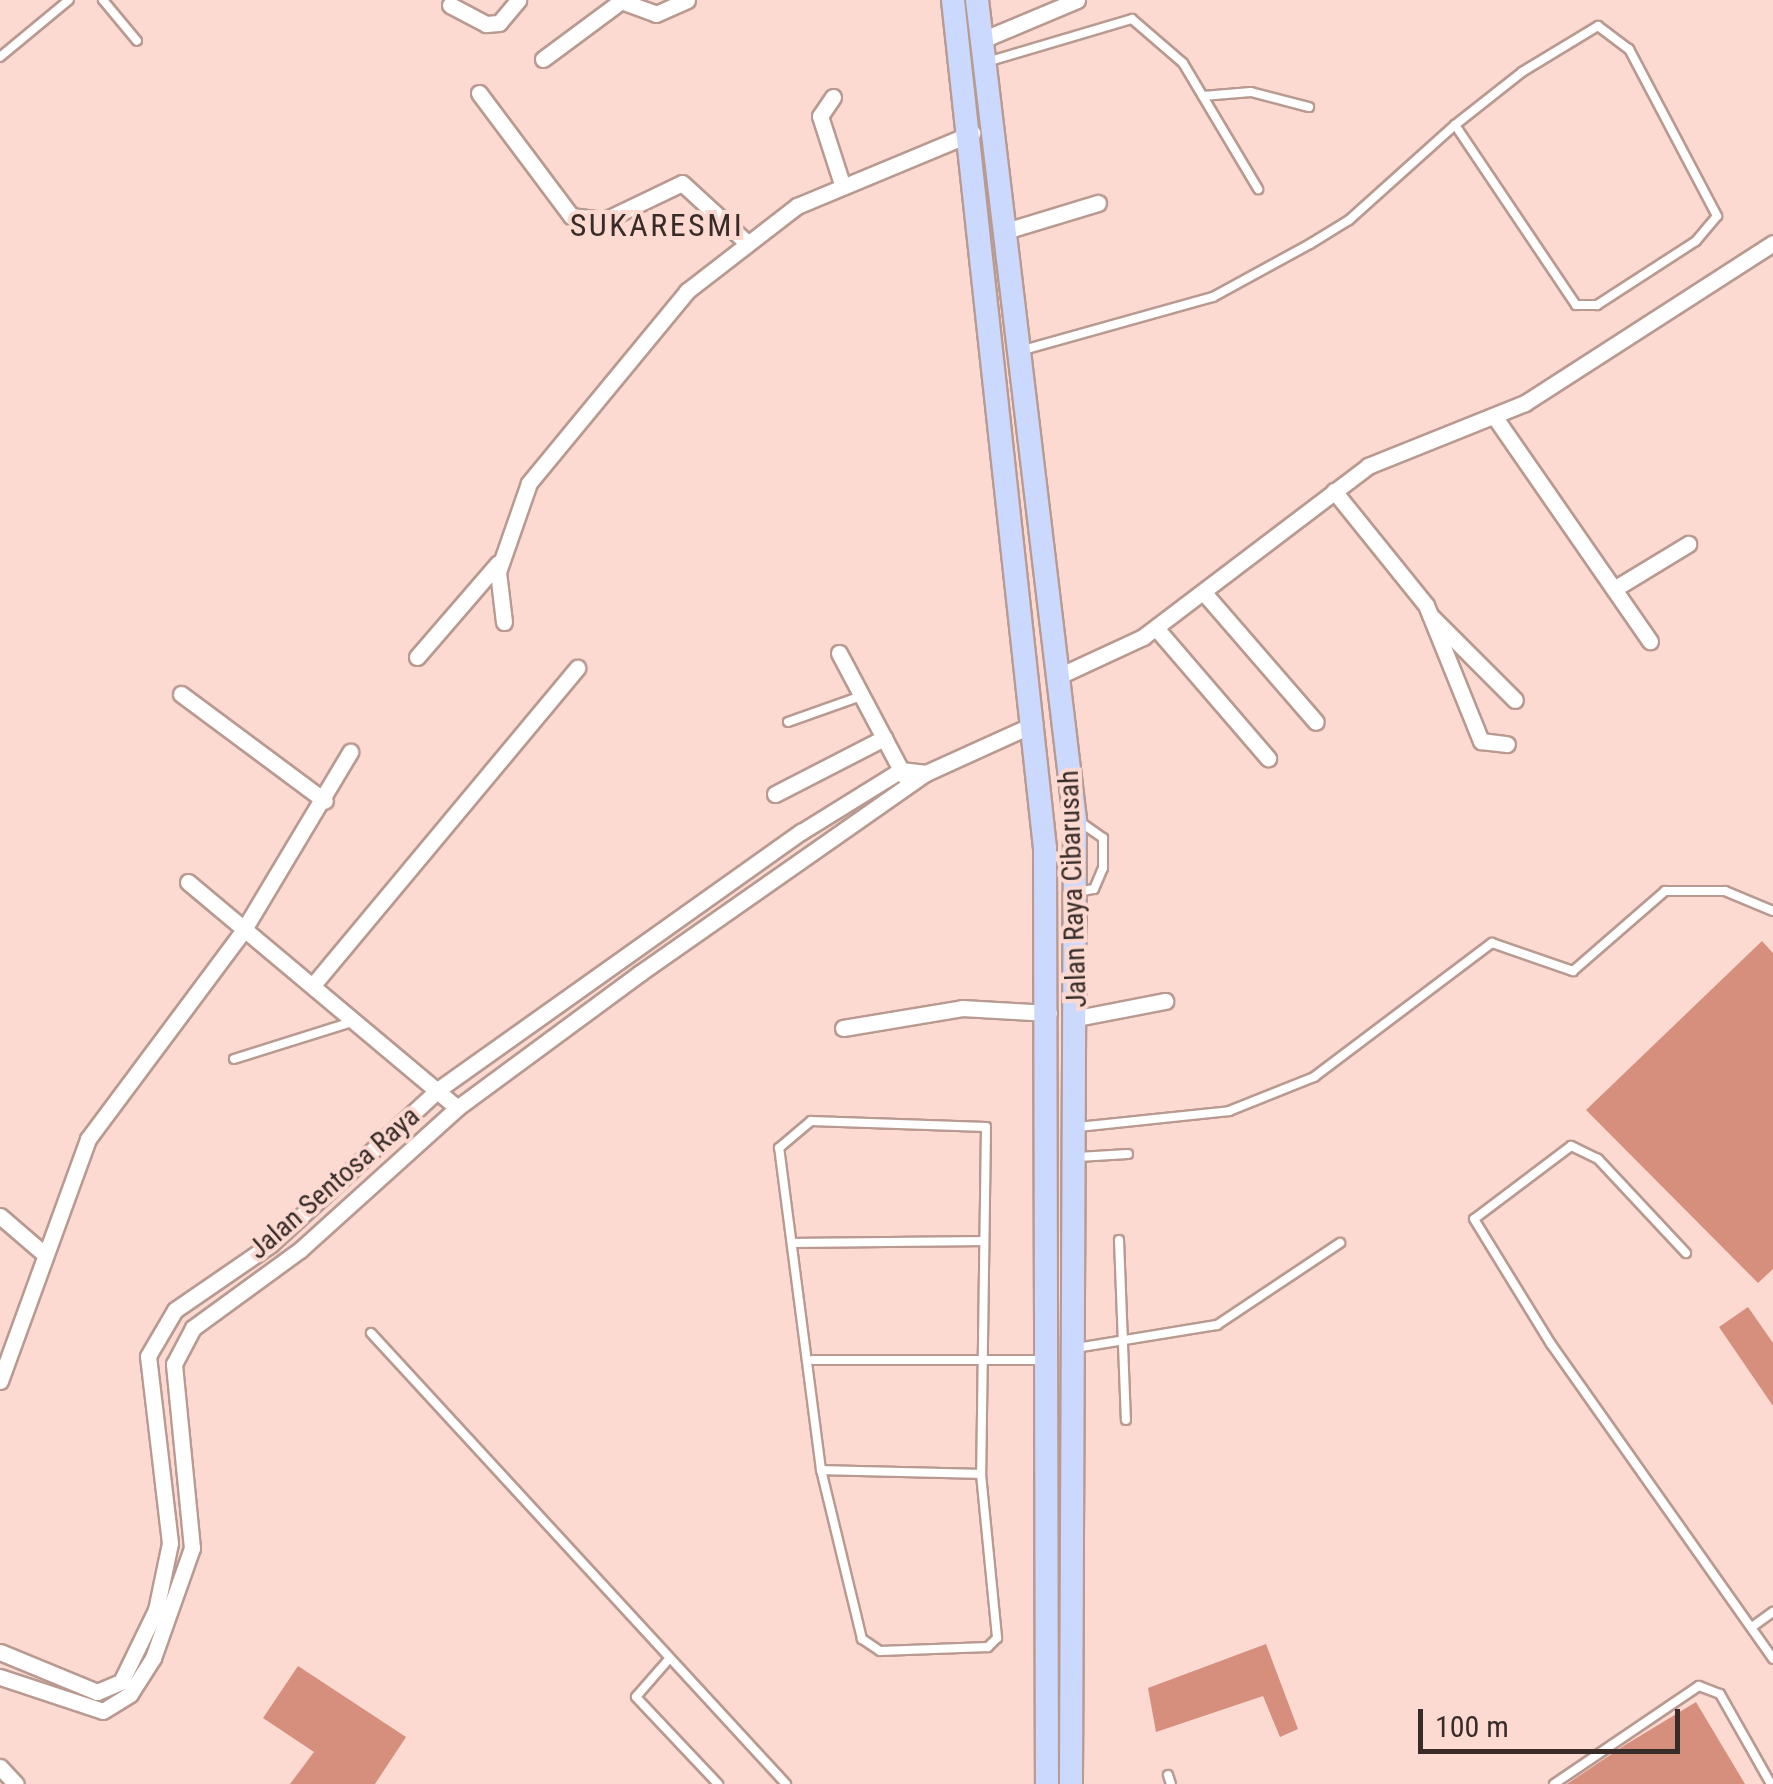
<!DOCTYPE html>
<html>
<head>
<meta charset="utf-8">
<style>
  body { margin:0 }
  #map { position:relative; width:1773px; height:1784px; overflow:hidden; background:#fcdad1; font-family:"Roboto Condensed",sans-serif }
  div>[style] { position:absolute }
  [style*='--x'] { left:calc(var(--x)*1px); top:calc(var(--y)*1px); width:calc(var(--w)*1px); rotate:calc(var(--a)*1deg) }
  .building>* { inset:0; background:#d68f7c }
  .roads { filter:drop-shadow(2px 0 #b99a91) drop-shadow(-2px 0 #b99a91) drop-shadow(0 2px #b99a91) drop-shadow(0 -2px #b99a91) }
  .lane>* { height:8px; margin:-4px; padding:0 4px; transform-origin:4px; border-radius:4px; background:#fff }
  .street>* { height:15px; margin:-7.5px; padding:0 7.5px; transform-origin:7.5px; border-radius:7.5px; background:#fff }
  .primary>* { height:22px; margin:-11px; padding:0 11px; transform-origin:11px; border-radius:11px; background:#cbd9fe }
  span { translate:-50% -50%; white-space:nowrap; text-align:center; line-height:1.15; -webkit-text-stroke:8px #fcdad1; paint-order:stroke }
  .street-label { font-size:28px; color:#382c28 }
  .quarter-label { font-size:32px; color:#382c28; letter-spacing:2.5px }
  .scale { position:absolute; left:1418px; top:1709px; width:262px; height:45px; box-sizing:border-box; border:5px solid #382c28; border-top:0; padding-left:12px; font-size:30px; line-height:35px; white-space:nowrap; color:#382c28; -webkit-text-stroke:8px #fcdad1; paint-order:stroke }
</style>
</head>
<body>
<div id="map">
  <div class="building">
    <i style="clip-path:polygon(1762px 941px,1773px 953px,1773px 1269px,1758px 1283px,1586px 1110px)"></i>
    <i style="clip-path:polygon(1748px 1307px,1773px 1343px,1773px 1406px,1719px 1327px)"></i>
    <i style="clip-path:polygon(1266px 1644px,1298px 1729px,1280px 1737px,1263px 1696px,1156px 1732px,1148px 1688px)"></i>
    <i style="clip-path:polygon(298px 1666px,406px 1737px,375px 1784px,290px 1784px,314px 1752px,263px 1718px)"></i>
    <i style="clip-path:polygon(1696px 1702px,1745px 1784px,1567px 1784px,1625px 1745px)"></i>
  </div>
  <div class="roads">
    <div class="lane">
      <i style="--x:103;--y:0;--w:53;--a:50.3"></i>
      <i style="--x:0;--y:57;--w:89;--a:-39.6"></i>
      <i style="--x:990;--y:61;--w:148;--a:-16.5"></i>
      <i style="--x:1132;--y:19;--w:67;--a:40.8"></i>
      <i style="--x:1183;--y:63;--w:147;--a:59.2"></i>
      <i style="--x:1203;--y:96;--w:48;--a:-4.8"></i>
      <i style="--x:1251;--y:92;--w:60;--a:14.5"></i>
      <i style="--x:1023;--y:350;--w:197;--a:-15.6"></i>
      <i style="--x:1213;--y:297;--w:111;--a:-28.7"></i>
      <i style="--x:1310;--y:244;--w:46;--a:-31.6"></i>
      <i style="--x:1349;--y:220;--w:142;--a:-41.9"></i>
      <i style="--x:1455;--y:125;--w:85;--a:-38.3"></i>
      <i style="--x:1522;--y:72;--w:89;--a:-31.2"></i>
      <i style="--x:1598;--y:26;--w:39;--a:37"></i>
      <i style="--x:1629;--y:49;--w:189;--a:62.2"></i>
      <i style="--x:1717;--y:216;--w:33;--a:130"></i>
      <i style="--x:1696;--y:241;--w:118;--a:147.1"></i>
      <i style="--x:1597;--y:305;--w:21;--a:180"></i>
      <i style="--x:1576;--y:305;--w:217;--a:-123.9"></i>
      <i style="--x:788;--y:722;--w:77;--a:-19.6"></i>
      <i style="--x:1078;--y:892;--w:16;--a:-11"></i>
      <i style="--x:1094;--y:889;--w:23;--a:-67"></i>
      <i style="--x:1103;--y:868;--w:30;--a:-90"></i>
      <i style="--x:1103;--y:838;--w:29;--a:-145"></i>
      <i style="--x:234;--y:1059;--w:124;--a:-17.4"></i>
      <i style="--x:811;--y:1121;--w:175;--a:2"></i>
      <i style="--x:986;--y:1127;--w:347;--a:90.8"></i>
      <i style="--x:981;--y:1474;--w:165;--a:84.4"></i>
      <i style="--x:997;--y:1638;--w:13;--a:135"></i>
      <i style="--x:988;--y:1647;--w:108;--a:177.9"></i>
      <i style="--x:880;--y:1651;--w:22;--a:-146"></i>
      <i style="--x:862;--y:1639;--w:174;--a:-103.6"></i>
      <i style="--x:821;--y:1470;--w:325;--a:-97.4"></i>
      <i style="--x:779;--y:1148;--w:42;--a:-40.2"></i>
      <i style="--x:1078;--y:1127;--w:152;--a:-6"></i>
      <i style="--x:1229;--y:1111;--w:92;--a:-21.8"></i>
      <i style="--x:1314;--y:1077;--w:223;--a:-37"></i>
      <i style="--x:1492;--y:943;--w:86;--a:19.1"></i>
      <i style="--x:1573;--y:971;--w:122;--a:-41"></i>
      <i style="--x:1665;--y:891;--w:60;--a:0"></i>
      <i style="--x:1725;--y:891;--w:52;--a:22.6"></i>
      <i style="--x:1078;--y:1157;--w:50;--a:-3.4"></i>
      <i style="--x:1119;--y:1240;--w:180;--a:87.8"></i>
      <i style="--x:793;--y:1243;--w:191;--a:-0.6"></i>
      <i style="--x:1686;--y:1253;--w:129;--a:-133.1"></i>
      <i style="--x:1598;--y:1159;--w:30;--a:-154"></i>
      <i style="--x:1571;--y:1146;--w:121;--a:143"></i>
      <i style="--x:1474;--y:1219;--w:147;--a:58.4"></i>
      <i style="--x:1551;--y:1344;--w:385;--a:54.8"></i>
      <i style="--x:371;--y:1333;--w:613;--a:47.38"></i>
      <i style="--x:1076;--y:1348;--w:143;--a:-9.3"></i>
      <i style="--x:1217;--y:1325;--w:148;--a:-33.7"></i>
      <i style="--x:813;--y:1360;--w:231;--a:0"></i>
      <i style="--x:821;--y:1470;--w:160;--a:1.4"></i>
      <i style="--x:1752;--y:1627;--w:26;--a:-36"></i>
      <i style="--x:669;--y:1659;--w:50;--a:131"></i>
      <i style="--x:636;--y:1697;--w:120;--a:46.7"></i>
      <i style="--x:1168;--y:1775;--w:9;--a:72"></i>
      <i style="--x:1554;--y:1784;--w:175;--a:-34.1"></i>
      <i style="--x:1699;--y:1686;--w:22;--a:21"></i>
      <i style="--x:1720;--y:1694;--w:103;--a:60.5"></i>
    </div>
    <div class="street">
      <i style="--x:450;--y:5;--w:41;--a:27.8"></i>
      <i style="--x:486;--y:24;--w:13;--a:-4"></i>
      <i style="--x:499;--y:23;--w:30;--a:-50"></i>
      <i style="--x:982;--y:40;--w:103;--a:-22.8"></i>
      <i style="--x:543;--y:59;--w:97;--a:-36.6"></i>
      <i style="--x:621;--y:1;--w:37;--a:20"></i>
      <i style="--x:656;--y:14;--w:34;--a:-24"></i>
      <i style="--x:479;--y:93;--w:154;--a:53.2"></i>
      <i style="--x:571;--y:216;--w:34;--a:7"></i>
      <i style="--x:605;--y:220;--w:85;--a:-25.7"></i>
      <i style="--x:682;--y:183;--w:84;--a:42.6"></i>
      <i style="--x:833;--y:97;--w:23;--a:124"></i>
      <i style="--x:820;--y:116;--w:71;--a:72.1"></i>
      <i style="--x:1009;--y:230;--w:93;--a:-16.9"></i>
      <i style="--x:1494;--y:416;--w:274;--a:55.3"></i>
      <i style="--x:1334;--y:491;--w:146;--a:51.1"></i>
      <i style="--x:1426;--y:605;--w:147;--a:68"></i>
      <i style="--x:1481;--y:741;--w:26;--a:7"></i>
      <i style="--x:1614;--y:589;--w:87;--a:-31.3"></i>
      <i style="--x:1205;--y:594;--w:169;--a:49.1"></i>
      <i style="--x:1430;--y:615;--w:120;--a:45"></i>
      <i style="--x:504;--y:622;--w:50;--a:-96.8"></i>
      <i style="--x:498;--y:572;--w:94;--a:-70.8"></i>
      <i style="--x:529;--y:483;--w:249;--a:-50.5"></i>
      <i style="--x:687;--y:291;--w:139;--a:-37.7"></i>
      <i style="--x:797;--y:206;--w:190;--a:-22.6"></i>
      <i style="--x:1156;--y:628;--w:172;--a:49.3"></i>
      <i style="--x:839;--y:653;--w:139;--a:62.1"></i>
      <i style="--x:417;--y:657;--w:124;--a:-49.2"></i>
      <i style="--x:1059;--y:676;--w:93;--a:-24.9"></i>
      <i style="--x:1143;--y:637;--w:283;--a:-37.2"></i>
      <i style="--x:1368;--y:466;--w:169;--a:-21.9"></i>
      <i style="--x:1525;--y:403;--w:295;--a:-32.8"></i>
      <i style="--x:181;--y:694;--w:179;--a:36.6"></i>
      <i style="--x:775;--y:794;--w:123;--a:-27.2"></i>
      <i style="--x:188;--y:882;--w:351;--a:40"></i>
      <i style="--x:313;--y:985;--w:413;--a:-50.2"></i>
      <i style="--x:1077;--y:1018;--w:90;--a:-10.9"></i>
      <i style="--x:843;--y:1028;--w:121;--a:-9.5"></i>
      <i style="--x:962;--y:1008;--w:87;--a:3.3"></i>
      <i style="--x:0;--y:1216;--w:57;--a:40.7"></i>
      <i style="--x:0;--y:1381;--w:258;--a:-70"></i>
      <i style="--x:88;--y:1139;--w:259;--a:-53.3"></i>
      <i style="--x:243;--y:931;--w:209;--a:-59.1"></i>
      <i style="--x:0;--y:1652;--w:105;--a:22.4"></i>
      <i style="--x:97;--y:1692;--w:26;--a:-23"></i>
      <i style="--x:121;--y:1682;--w:80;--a:-64.1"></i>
      <i style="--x:156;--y:1610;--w:68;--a:-78.2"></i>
      <i style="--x:170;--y:1543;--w:188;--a:-96.7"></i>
      <i style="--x:148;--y:1356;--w:53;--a:-59.6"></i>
      <i style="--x:175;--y:1310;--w:116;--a:-34.5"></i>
      <i style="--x:271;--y:1244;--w:229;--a:-42.7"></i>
      <i style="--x:439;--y:1089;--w:444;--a:-35.4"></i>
      <i style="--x:801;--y:832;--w:118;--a:-31.8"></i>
      <i style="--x:901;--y:770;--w:25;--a:7"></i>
      <i style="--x:0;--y:1677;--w:108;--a:18.3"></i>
      <i style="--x:103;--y:1711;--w:32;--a:-32"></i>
      <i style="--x:130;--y:1694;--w:43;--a:-57.4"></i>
      <i style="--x:153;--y:1658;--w:117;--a:-70.5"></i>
      <i style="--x:192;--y:1548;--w:185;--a:-95.6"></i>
      <i style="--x:174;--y:1364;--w:41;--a:-62.2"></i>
      <i style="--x:193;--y:1328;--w:132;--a:-36.1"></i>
      <i style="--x:300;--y:1250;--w:212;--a:-42.1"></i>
      <i style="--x:457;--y:1108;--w:227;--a:-36.4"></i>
      <i style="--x:640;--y:973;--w:349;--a:-35"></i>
      <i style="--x:926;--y:773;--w:119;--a:-24.4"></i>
      <i style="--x:0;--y:1767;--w:23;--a:47"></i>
    </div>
    <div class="primary">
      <i style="--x:953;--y:0;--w:853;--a:83.81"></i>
      <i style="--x:1045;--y:848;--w:936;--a:89.88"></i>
      <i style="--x:977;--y:0;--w:826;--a:83.18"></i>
      <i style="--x:1075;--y:820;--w:964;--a:90.24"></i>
    </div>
  </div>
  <div class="street-label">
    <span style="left:1073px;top:889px;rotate:-92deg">Jalan Raya Cibarusah</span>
    <span style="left:334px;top:1183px;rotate:-41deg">Jalan Sentosa Raya</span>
  </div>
  <div class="quarter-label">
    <span style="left:657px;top:225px">SUKARESMI</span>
  </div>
  <div class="scale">100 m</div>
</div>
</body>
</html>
